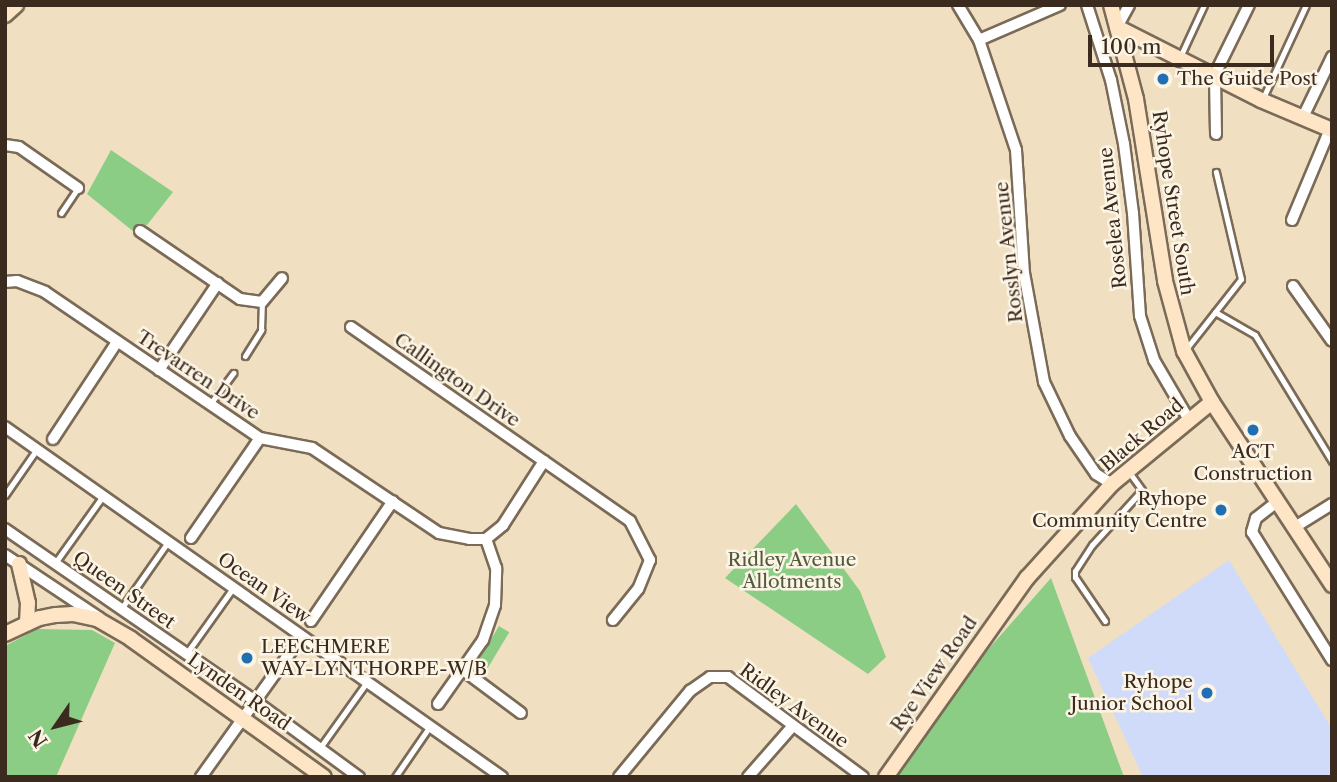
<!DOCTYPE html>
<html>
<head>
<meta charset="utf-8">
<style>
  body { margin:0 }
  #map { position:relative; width:1337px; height:782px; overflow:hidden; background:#f0e0c1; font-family:"Libre Caslon Text",serif }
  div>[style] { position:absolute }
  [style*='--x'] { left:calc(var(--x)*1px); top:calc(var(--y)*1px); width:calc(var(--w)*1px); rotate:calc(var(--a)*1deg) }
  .built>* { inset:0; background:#d0daf9 }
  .green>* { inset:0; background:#8ccd85; transform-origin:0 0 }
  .roads { filter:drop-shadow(2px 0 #7a6a57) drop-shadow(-2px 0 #7a6a57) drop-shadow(0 2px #7a6a57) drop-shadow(0 -2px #7a6a57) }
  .lane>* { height:5px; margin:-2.5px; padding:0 2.5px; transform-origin:2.5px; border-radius:2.5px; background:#fff }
  .street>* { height:10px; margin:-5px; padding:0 5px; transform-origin:5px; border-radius:5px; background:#fff }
  .secondary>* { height:14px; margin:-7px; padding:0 7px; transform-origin:7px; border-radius:7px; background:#fde5c5 }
  .dots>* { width:19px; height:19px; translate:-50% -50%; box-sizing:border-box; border:4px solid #fcf5e5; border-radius:50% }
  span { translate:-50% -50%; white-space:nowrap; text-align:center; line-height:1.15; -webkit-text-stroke:5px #fcf5e5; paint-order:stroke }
  .poi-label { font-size:19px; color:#3b2a1e }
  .left { translate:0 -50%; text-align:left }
  .right { translate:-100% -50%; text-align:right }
  .street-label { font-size:19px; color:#3b2a1e }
  .park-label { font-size:19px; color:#535b3d }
  .frame { position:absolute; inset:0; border:7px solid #3b2a1e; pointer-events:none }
  .north { position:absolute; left:21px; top:691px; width:70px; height:70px; -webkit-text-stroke:5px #fcf5e5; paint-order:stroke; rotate:235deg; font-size:19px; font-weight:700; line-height:28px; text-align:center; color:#3b2a1e }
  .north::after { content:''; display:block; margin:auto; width:24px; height:32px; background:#3b2a1e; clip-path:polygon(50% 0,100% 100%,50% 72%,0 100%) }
  .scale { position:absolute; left:1088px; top:35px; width:186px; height:32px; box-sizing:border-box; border:4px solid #3b2a1e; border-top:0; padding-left:9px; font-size:21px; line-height:24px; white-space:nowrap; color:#3b2a1e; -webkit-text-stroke:5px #fcf5e5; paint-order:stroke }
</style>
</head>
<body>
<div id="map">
  <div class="built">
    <i style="clip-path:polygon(1229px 560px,1332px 729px,1332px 777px,1143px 777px,1088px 658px)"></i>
  </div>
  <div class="green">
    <i style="clip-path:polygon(111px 150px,173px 192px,147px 225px,140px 224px,134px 232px,87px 194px)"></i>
    <i style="clip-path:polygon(796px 504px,860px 591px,886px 657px,868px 674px,725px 578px)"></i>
    <i style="clip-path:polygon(1051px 578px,1124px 777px,901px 777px,892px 767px,924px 722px)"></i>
    <i style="left:499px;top:626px;width:12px;height:45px;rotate:31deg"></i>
    <i style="clip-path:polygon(37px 629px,92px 630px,115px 643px,56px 777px,5px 777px,5px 646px)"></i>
  </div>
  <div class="roads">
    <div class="lane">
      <i style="--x:1180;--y:57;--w:57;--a:-65.2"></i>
      <i style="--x:1263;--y:98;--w:102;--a:-65.2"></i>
      <i style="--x:61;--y:213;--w:30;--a:-56"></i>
      <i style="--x:1215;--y:312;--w:46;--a:29.9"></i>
      <i style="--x:1255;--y:335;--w:148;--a:58.6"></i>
      <i style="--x:1186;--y:349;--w:89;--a:-51.8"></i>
      <i style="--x:1241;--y:279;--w:110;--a:-103.2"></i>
      <i style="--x:245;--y:356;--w:31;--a:-58"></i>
      <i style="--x:261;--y:330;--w:28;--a:-88"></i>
      <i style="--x:210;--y:404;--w:39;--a:-53"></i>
      <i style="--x:5;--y:495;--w:56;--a:-55.2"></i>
      <i style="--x:55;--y:563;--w:82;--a:-54.4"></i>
      <i style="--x:121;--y:609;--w:82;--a:-55"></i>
      <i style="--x:1105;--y:621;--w:53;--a:-124.3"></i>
      <i style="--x:1075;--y:577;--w:6;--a:-90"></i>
      <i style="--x:1075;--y:571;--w:31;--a:-57"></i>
      <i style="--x:1092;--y:545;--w:74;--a:-47.7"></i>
      <i style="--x:1142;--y:490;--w:24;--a:-126"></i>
      <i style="--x:186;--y:654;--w:81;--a:-54.5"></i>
      <i style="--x:319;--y:749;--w:82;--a:-54.4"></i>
      <i style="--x:395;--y:777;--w:62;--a:-55.5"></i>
    </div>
    <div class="street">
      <i style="--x:958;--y:5;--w:41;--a:59"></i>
      <i style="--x:1060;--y:5;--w:88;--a:156.6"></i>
      <i style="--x:979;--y:40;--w:116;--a:71.4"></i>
      <i style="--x:1016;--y:150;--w:123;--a:86.3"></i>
      <i style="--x:1024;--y:273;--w:111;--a:79.6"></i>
      <i style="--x:1044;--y:382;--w:60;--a:64.3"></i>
      <i style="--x:1070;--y:436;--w:46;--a:55.6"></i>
      <i style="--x:1096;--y:474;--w:19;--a:32"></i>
      <i style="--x:1087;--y:5;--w:79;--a:72.3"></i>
      <i style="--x:1111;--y:80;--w:65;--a:78.5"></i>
      <i style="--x:1124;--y:144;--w:70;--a:82.6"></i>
      <i style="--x:1133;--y:213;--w:103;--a:86.1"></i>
      <i style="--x:1140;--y:316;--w:46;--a:72.3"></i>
      <i style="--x:1154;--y:360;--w:69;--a:59.7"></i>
      <i style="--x:1117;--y:27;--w:25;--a:-61"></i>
      <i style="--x:1303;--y:117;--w:67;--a:-64.2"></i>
      <i style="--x:1216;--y:134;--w:60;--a:-91"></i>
      <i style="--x:1215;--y:74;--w:77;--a:-63.8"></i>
      <i style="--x:5;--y:145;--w:14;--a:8"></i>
      <i style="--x:19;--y:147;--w:72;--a:34.8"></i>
      <i style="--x:1292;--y:220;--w:99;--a:-67.3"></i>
      <i style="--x:140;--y:231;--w:121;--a:34.2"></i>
      <i style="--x:240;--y:299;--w:22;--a:8"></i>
      <i style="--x:262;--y:302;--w:31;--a:-50"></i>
      <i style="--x:5;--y:282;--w:12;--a:-5"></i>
      <i style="--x:17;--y:281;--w:30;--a:21"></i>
      <i style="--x:45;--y:292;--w:260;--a:34.2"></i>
      <i style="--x:260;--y:438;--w:53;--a:10.9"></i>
      <i style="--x:312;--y:448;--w:153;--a:33.8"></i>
      <i style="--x:439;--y:533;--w:31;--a:11"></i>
      <i style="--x:469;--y:539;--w:17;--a:0"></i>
      <i style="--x:486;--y:539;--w:22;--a:-39"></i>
      <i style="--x:503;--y:525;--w:76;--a:-57.4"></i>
      <i style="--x:1293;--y:286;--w:67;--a:54.7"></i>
      <i style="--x:351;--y:327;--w:340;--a:34.8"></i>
      <i style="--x:630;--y:521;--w:44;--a:62.9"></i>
      <i style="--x:650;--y:560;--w:31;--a:112"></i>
      <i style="--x:638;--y:589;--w:40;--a:129"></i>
      <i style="--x:159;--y:370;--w:105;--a:-55.9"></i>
      <i style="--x:5;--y:427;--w:608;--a:35.15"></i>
      <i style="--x:53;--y:439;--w:116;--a:-56.6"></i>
      <i style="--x:1278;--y:501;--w:28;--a:142"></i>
      <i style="--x:1256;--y:518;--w:15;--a:106"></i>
      <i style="--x:1252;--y:532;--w:151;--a:58"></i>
      <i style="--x:1295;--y:527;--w:44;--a:-31.9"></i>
      <i style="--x:5;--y:529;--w:303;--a:34.5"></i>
      <i style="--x:255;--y:701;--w:129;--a:36.2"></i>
      <i style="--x:191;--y:538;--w:121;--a:-55.4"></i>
      <i style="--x:5;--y:555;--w:114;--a:33.6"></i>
      <i style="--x:311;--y:621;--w:145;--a:-55.7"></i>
      <i style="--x:463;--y:670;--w:72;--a:36.6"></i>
      <i style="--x:438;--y:704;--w:78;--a:-54.9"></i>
      <i style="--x:483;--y:640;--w:37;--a:-71"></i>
      <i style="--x:495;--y:605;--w:37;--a:-88"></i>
      <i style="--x:496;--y:568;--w:31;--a:-109"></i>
      <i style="--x:201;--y:777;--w:173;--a:-54.4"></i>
      <i style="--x:619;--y:777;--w:112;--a:-50.5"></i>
      <i style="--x:690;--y:691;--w:24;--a:-35"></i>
      <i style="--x:710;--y:677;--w:18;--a:0"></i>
      <i style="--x:728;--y:677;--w:168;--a:36.5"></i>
      <i style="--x:748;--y:777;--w:67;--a:-48.7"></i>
    </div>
    <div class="secondary">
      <i style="--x:1111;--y:5;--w:97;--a:75.1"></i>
      <i style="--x:1136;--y:99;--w:184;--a:80.9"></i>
      <i style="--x:1165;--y:281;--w:73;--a:74.8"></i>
      <i style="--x:1184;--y:351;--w:58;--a:61.2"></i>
      <i style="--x:1212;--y:402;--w:219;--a:56.7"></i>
      <i style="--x:5;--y:15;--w:15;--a:-42"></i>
      <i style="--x:1117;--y:27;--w:161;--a:26.9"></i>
      <i style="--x:1261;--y:100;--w:77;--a:22.9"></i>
      <i style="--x:19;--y:564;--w:40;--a:77"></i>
      <i style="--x:28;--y:603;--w:20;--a:93"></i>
      <i style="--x:5;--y:634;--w:38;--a:-25"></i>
      <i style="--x:40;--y:618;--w:16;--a:-11"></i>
      <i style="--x:56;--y:615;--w:17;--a:-3"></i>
      <i style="--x:73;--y:614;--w:25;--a:12"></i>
      <i style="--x:97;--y:619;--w:39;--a:30"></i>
      <i style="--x:131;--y:639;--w:237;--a:35.6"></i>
      <i style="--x:886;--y:777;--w:244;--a:-54.7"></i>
      <i style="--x:1027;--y:578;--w:127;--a:-47.9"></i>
      <i style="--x:1112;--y:484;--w:129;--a:-39.4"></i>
    </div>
  </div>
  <div class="dots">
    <i style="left:1163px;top:79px;background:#1f6fb2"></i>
    <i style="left:1253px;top:430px;background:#1f6fb2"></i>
    <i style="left:1221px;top:510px;background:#1f6fb2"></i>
    <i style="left:247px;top:658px;background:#1f6fb2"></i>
    <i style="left:1207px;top:693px;background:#1f6fb2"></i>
  </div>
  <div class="poi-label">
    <span class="left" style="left:1177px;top:79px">The Guide Post</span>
    <span style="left:1253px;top:463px">ACT<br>Construction</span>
    <span class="right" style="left:1207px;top:510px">Ryhope<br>Community Centre</span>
    <span class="left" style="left:261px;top:658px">LEECHMERE<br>WAY-LYNTHORPE-W/B</span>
    <span class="right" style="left:1193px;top:693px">Ryhope<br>Junior School</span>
  </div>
  <div class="street-label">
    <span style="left:1173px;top:203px;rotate:81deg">Ryhope Street South</span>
    <span style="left:1113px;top:218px;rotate:-96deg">Roselea Avenue</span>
    <span style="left:1009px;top:252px;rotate:-96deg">Rosslyn Avenue</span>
    <span style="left:198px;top:375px;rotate:34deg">Trevarren Drive</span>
    <span style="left:457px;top:380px;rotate:35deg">Callington Drive</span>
    <span style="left:1142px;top:435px;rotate:-40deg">Black Road</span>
    <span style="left:264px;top:588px;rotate:35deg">Ocean View</span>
    <span style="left:124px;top:590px;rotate:35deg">Queen Street</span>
    <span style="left:934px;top:674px;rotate:-55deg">Rye View Road</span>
    <span style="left:239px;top:692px;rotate:35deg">Lynden Road</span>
    <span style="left:794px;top:706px;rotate:36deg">Ridley Avenue</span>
  </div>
  <div class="park-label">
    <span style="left:792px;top:571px">Ridley Avenue<br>Allotments</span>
  </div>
  <div class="frame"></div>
  <div class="north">N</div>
  <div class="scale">100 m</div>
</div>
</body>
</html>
